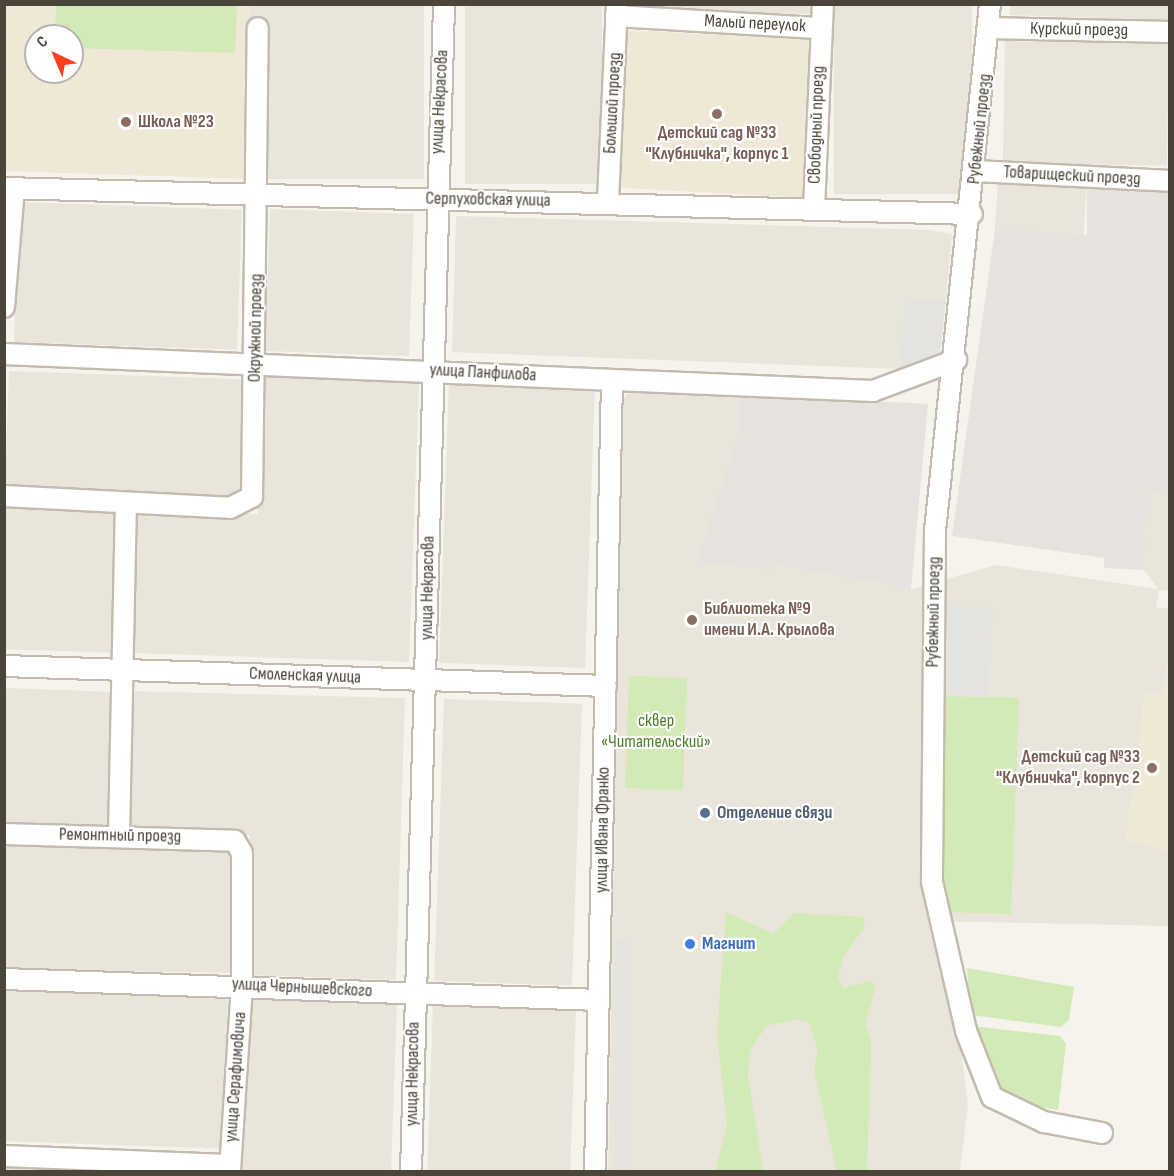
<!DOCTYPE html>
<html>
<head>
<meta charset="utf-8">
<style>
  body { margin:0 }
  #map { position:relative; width:1174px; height:1176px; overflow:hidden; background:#f6f3ec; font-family:"Sofia Sans Condensed",sans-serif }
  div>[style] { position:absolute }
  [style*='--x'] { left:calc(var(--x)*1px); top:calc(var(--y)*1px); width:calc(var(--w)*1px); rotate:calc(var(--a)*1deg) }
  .residential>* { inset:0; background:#eae5da; transform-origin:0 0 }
  .industrial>* { inset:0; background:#e6e2dd }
  .education>* { inset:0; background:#efe8d6; transform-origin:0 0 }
  .green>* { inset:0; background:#d2eab5; transform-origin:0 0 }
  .parking>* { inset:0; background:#e5e3e0; transform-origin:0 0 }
  .roads { filter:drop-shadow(2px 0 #c2bbae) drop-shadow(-2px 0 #c2bbae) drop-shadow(0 2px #c2bbae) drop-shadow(0 -2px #c2bbae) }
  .minor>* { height:20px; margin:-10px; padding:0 10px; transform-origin:10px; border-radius:10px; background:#fff }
  .dots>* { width:16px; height:16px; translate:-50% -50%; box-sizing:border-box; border:3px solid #fff; border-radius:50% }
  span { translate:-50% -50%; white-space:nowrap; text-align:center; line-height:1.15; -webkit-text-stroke:4.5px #fff; paint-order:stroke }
  .street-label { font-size:18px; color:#4b4439 }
  .education-label { font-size:18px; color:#785e54; font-weight:700 }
  .left { translate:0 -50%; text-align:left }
  .right { translate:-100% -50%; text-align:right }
  .park-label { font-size:18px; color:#4a7f2a }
  .service-label { font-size:18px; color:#4e5e75; font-weight:700 }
  .shop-label { font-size:18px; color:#366cbe; font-weight:700 }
  .frame { position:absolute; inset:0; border:6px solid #4b4439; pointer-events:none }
  .north { position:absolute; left:24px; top:24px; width:60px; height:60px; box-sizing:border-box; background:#fff; border:2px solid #b7b4b0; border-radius:50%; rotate:316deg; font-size:16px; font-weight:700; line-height:24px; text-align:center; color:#4b4439 }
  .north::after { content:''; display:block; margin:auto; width:21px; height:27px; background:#fc3f1d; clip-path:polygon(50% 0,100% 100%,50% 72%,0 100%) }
</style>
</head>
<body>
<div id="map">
  <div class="residential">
    <i style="clip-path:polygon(624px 4px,811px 5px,810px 14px,624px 9px)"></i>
    <i style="left:250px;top:5px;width:174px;height:174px"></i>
    <i style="left:465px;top:5px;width:137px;height:179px"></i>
    <i style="left:834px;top:5px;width:138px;height:189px"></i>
    <i style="clip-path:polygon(1010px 5px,1169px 5px,1169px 20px,1010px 15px)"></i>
    <i style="left:1005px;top:41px;width:164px;height:122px;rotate:1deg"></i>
    <i style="left:998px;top:181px;width:89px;height:48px;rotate:4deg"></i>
    <i style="left:19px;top:202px;width:223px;height:140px;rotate:2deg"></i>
    <i style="left:270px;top:209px;width:144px;height:142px;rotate:2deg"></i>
    <i style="clip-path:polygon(456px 216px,930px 230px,952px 234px,946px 301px,905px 298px,899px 369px,452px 352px)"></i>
    <i style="left:9px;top:371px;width:241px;height:119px;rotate:2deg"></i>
    <i style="clip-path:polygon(263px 377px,419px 382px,409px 662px,132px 653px,137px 510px,258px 514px)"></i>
    <i style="left:449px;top:381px;width:146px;height:282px;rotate:2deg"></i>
    <i style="clip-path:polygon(634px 388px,739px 394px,737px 436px,696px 563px,771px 570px,771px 565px,911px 589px,996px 565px,1158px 589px,1144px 570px,1147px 494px,1169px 495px,1169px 591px,1159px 590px,1156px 607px,1169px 609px,1169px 654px,1162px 695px,1145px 694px,1126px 841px,1169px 850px,1169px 926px,928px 921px,961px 1048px,968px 1105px,960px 1171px,608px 1172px,622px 400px)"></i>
    <i style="left:5px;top:506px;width:111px;height:143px;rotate:2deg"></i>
    <i style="left:5px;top:688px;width:113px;height:140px;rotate:2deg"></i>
    <i style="clip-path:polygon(130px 691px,405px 698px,396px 980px,245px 975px,250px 835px,126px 831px)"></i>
    <i style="left:444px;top:699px;width:138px;height:282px;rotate:2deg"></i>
    <i style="left:5px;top:845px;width:232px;height:124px;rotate:1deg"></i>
    <i style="left:5px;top:990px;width:223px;height:151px;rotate:2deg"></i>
    <i style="left:248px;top:999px;width:149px;height:173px;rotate:2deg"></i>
    <i style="left:433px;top:1005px;width:143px;height:166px;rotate:2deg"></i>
    <i style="clip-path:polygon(4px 1168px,5px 1168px,139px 1171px,5px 1172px)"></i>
  </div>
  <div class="industrial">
    <i style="clip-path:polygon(1087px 188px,1169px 189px,1169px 495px,1147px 494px,1144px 570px,1104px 568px,1104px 558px,952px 536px,995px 229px,1087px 235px)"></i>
    <i style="clip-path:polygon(739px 394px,928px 404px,911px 589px,772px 565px,771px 570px,696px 563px,737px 436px)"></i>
  </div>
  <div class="education">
    <i style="clip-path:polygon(evenodd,5px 5px,250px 5px,247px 179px,5px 171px,5px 5px,36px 36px,72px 36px,72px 72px,36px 72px,36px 36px)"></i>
    <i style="left:626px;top:30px;width:189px;height:158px;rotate:3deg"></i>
    <i style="clip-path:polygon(1169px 654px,1169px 850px,1125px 841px,1145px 694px,1162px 695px)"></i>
  </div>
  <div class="green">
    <i style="clip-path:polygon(56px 5px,237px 5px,235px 53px,72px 48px,72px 36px,55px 36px)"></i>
    <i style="left:629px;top:676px;width:58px;height:112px;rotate:2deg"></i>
    <i style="clip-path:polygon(941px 696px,1019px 698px,1011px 914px,945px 912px,939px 879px)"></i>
    <i style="clip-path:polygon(726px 912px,773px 934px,794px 913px,863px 917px,865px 927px,844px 955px,838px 978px,843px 988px,870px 981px,876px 986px,865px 1024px,871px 1042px,867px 1171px,837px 1171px,814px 1071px,818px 1051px,809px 1022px,797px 1019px,766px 1026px,750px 1051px,748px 1076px,763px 1171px,715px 1171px,727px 1125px,717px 1035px)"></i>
    <i style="clip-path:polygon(967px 968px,1074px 987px,1069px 1020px,1061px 1027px,971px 1015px)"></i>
    <i style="clip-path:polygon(973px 1026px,1060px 1036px,1066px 1044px,1058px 1110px,1011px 1102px,1003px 1096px)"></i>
  </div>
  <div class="parking">
    <i style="clip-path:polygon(905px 298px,946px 301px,939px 363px,899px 369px)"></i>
    <i style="left:934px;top:605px;width:59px;height:88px;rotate:3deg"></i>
    <i style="left:615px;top:939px;width:16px;height:232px"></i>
  </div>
  <div class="roads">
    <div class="minor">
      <i style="--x:990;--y:4;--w:530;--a:95.96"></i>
      <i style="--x:935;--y:531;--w:351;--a:90.5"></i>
      <i style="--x:932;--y:882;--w:153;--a:77.1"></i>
      <i style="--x:966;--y:1031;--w:71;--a:68.5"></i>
      <i style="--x:992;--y:1097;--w:58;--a:25.7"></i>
      <i style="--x:1044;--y:1122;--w:59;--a:10.7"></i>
      <i style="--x:616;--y:16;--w:205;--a:3.4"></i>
      <i style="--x:989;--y:28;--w:181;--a:1.3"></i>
      <i style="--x:975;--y:171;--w:195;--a:2.9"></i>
      <i style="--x:4;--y:188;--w:968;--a:1.54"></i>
      <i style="--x:608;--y:201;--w:197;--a:-87.4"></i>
      <i style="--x:814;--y:209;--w:205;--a:-87.5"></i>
      <i style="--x:4;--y:307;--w:119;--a:-85.2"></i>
      <i style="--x:4;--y:354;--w:870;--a:2.44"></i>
      <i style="--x:873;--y:391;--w:89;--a:-20.5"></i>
      <i style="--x:4;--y:496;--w:226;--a:3"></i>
      <i style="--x:230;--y:508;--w:25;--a:-27"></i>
      <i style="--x:252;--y:497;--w:469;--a:-89.3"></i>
      <i style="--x:4;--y:666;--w:602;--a:1.9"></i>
      <i style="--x:4;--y:834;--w:231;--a:1.7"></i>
      <i style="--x:235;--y:841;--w:14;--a:60"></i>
      <i style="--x:242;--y:853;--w:132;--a:90"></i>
      <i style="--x:242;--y:985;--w:187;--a:93.7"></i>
      <i style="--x:119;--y:835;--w:332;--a:-88.8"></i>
      <i style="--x:4;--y:979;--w:595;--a:2.02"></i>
      <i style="--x:4;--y:1156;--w:225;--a:2.3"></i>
      <i style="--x:411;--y:1172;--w:1168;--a:-88.38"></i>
      <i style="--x:595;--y:1172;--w:791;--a:-88.77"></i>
    </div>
  </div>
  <div class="dots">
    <i style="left:717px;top:114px;background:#8d6e63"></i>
    <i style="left:126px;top:122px;background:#8d6e63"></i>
    <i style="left:692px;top:620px;background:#8d6e63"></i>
    <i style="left:1152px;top:768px;background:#8d6e63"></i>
    <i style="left:705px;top:813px;background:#5c6f8a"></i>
    <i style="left:690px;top:944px;background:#3f7fe0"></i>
  </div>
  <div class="street-label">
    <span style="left:755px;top:24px;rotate:3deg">Малый переулок</span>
    <span style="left:1079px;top:30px;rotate:1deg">Курский проезд</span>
    <span style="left:440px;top:102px;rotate:-87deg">улица Некрасова</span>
    <span style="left:613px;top:103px;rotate:-87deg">Большой проезд</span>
    <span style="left:817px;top:125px;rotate:-88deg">Свободный проезд</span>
    <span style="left:980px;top:129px;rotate:-84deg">Рубежный проезд</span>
    <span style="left:1072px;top:176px;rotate:3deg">Товарищеский проезд</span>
    <span style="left:488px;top:200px;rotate:1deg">Серпуховская улица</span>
    <span style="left:256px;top:328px;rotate:-89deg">Окружной проезд</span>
    <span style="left:483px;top:373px;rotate:3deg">улица Панфилова</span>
    <span style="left:428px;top:588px;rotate:-89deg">улица Некрасова</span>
    <span style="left:934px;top:612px;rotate:-89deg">Рубежный проезд</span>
    <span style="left:305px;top:676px;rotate:2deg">Смоленская улица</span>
    <span style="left:603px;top:830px;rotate:-89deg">улица Ивана Франко</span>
    <span style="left:120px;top:836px;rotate:1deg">Ремонтный проезд</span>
    <span style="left:302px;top:988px;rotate:3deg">улица Чернышевского</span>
    <span style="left:413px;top:1074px;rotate:-89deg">улица Некрасова</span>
    <span style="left:236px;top:1077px;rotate:-86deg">улица Серафимовича</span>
  </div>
  <div class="education-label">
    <span class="left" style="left:138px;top:122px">Школа №23</span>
    <span style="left:717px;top:144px">Детский сад №33<br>"Клубничка", корпус 1</span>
    <span class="left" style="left:704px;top:620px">Библиотека №9<br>имени И.А. Крылова</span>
    <span class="right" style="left:1140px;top:768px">Детский сад №33<br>"Клубничка", корпус 2</span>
  </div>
  <div class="park-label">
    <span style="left:656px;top:732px">сквер<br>«Читательский»</span>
  </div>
  <div class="service-label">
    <span class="left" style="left:717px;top:813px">Отделение связи</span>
  </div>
  <div class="shop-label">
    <span class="left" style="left:702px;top:944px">Магнит</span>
  </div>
  <div class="frame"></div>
  <div class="north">С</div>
</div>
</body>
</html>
